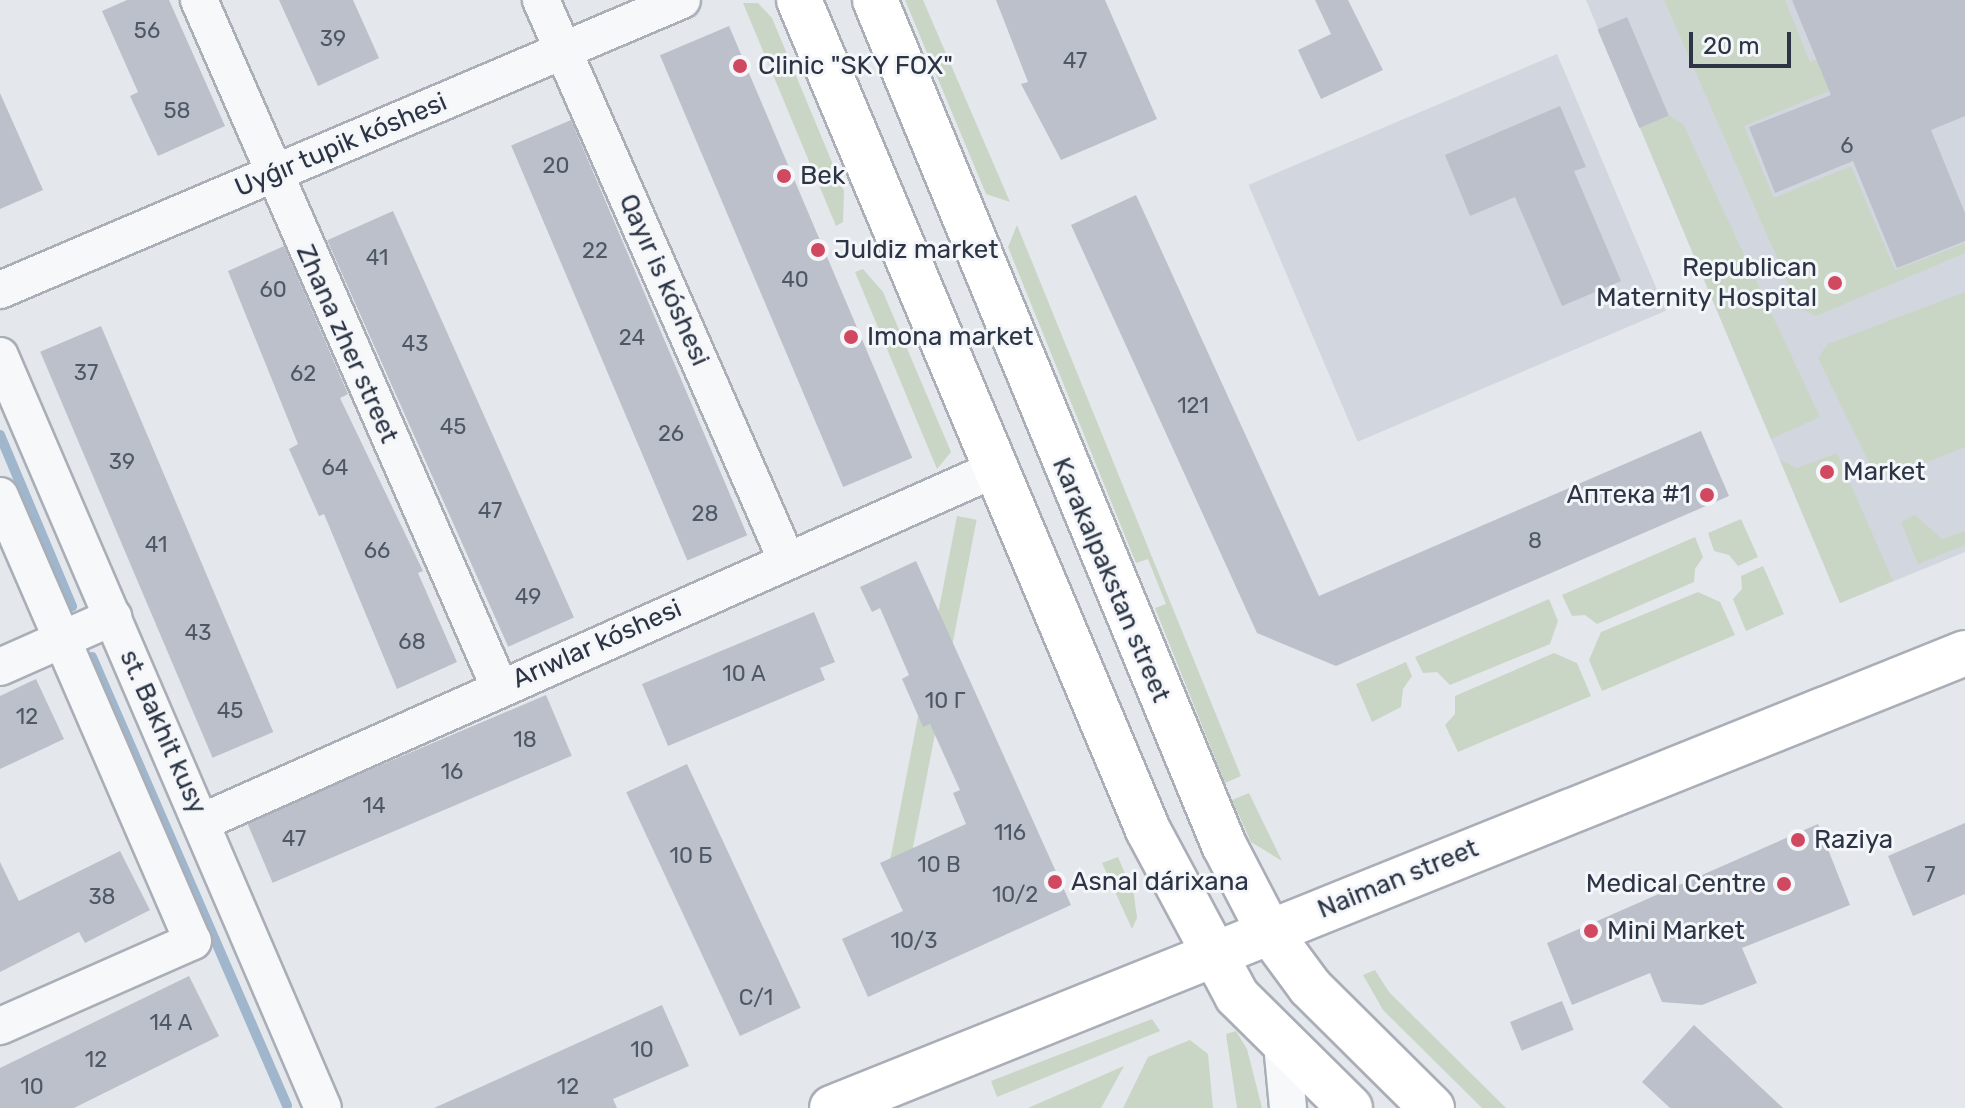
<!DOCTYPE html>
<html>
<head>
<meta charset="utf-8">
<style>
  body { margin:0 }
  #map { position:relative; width:1965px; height:1108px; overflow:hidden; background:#e4e7ec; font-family:Rubik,sans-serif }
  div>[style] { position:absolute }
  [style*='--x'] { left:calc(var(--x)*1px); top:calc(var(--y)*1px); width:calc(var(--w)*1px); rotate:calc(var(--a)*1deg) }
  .built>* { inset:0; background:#d2d6de; transform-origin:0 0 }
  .green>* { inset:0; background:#cad6c5; transform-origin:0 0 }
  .stream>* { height:10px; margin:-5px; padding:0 5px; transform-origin:5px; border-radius:5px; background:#9fb6cc }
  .building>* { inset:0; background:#bbc0ca; transform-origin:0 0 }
  .roads { filter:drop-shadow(2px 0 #a9aeb7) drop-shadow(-2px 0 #a9aeb7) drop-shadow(0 2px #a9aeb7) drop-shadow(0 -2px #a9aeb7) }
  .minor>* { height:36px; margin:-18px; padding:0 18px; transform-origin:18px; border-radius:18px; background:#f7f8fa }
  .major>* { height:44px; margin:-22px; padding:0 22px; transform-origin:22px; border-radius:22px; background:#fff }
  .dots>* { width:22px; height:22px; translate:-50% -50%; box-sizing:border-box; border:4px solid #f4f6f9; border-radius:50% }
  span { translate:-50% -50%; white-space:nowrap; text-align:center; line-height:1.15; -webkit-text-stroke:6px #f4f6f9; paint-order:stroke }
  .number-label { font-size:22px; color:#4f5866 }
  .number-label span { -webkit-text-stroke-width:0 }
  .poi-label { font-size:26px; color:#2b3545 }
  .left { translate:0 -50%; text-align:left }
  .right { translate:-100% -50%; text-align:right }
  .street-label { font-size:26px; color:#2b3545 }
  .scale { position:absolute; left:1689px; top:32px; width:102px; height:36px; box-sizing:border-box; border:4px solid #2b3545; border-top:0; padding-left:10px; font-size:24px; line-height:28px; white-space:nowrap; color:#2b3545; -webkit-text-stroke:6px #f4f6f9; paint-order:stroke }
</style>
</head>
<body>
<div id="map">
  <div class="built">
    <i style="clip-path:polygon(1586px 0,1965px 0,1965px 552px,1840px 603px)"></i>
    <i style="left:1557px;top:54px;width:279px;height:335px;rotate:67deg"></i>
  </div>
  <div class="green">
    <i style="clip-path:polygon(905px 0,923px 0,1010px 202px,986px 194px)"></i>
    <i style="clip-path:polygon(1664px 0,1785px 0,1810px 62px,1919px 19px,1932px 48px,1744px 126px,1774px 198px,1851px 166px,1895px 270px,1965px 243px,1965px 253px,1816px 316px,1799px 308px)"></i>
    <i style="clip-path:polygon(743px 3px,758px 3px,772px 18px,844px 191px,843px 222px,836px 226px)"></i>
    <i style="clip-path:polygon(1669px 115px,1683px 124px,1820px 417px,1771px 439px,1640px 127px)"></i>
    <i style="clip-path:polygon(1017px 225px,1241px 776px,1225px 783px,1155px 608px,1166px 604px,1148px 559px,1136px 563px,1008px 247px)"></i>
    <i style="clip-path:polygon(863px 269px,883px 292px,951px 452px,937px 469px,855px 272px)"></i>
    <i style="clip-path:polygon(1965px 292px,1965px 447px,1890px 477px,1873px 471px,1818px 358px,1828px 344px)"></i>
    <i style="clip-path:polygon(1837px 453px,1893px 581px,1840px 603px,1780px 460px,1797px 468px)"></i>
    <i style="clip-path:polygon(1915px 515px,1942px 539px,1965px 531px,1965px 545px,1918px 564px,1901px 522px)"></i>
    <i style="left:957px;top:516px;width:20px;height:355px;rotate:11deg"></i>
    <i style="clip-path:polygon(1741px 519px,1758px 557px,1738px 566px,1729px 555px,1714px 551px,1708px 533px)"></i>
    <i style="clip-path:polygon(1695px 537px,1703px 557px,1695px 569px,1694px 582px,1597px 624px,1585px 615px,1572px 616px,1562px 595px)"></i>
    <i style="clip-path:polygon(1763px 566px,1784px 614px,1746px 631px,1733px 599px,1742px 589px,1741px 576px)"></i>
    <i style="clip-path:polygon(1698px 592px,1720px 602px,1735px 635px,1602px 691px,1589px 660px,1601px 632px)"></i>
    <i style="clip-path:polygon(1549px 599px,1558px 621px,1550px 644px,1450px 685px,1437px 672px,1423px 673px,1415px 657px)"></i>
    <i style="clip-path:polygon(1554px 653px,1577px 663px,1591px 696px,1458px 752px,1445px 725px,1455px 714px,1455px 696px)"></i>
    <i style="clip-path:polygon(1406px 662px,1412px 676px,1403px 689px,1401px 707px,1372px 722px,1356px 684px)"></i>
    <i style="clip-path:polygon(1249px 793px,1282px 861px,1251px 842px,1232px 800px)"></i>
    <i style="clip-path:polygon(1118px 857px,1134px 895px,1137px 918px,1132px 929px,1102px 863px)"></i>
    <i style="clip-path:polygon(1375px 970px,1389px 992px,1506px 1108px,1482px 1108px,1383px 1010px,1363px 975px)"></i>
    <i style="clip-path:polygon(1152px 1019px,1160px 1031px,997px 1097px,991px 1081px)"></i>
    <i style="clip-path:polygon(1236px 1031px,1247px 1049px,1262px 1108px,1237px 1108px,1226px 1034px)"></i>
    <i style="clip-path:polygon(1190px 1040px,1208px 1054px,1213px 1108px,1123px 1108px,1148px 1057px)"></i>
    <i style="clip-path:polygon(1124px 1066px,1101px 1108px,1028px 1108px)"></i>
  </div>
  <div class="stream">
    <i style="--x:0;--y:435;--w:186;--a:67.2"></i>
    <i style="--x:92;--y:657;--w:489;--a:66.5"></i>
  </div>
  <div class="building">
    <i style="clip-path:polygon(127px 0,169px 0,225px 126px,158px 156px,130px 96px,138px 92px,102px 11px)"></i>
    <i style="clip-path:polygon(279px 0,353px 0,379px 58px,318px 86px)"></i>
    <i style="clip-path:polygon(996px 0,1105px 0,1157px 119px,1061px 160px,1021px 84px,1028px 82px)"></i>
    <i style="clip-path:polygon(1315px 0,1348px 0,1383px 70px,1321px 99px,1298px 50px,1331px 34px)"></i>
    <i style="clip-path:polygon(1792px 0,1965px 0,1965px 116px,1931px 130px,1965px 213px,1965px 241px,1897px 268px,1853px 161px,1775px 193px,1749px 127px,1831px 95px)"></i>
    <i style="left:1627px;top:17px;width:107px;height:32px;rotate:67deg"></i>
    <i style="left:729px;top:26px;width:469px;height:75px;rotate:67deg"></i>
    <i style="clip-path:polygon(0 93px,43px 190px,0 209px)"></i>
    <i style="clip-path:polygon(1560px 106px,1586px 167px,1574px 171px,1621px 281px,1562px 306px,1515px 197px,1470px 216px,1445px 155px)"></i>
    <i style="left:571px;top:120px;width:451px;height:65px;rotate:67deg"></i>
    <i style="clip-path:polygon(1136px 195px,1319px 596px,1701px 431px,1729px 496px,1336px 666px,1257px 633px,1071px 225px)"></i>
    <i style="left:393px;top:211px;width:445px;height:72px;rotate:66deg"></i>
    <i style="clip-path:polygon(284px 246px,348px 394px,340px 398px,423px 571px,418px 573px,457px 662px,397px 689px,324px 514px,319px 516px,289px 449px,298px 444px,228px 271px)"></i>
    <i style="left:101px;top:326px;width:441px;height:66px;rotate:67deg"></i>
    <i style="clip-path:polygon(916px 561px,1071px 905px,868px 997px,842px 939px,903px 911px,880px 863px,966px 824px,953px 793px,960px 790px,930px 724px,923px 727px,902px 679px,909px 675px,880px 608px,872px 612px,860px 587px)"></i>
    <i style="clip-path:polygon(814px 612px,835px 662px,820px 668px,825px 680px,668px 746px,642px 684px)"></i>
    <i style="clip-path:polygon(36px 679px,64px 739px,0 769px,0 696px)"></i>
    <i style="left:546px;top:695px;width:66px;height:325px;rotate:67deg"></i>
    <i style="left:687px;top:764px;width:269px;height:67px;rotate:65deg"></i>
    <i style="clip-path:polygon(1965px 823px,1965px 894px,1913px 916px,1888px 856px)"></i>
    <i style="clip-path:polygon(1818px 824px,1850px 905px,1742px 948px,1757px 983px,1702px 1005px,1662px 1002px,1650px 973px,1572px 1005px,1547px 943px)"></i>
    <i style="clip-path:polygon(120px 851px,150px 910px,85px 943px,79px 932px,0 972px,0 862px,19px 901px)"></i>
    <i style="clip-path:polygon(189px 976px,219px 1036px,74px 1108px,0 1108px,0 1068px)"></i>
    <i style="left:1562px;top:1001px;width:31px;height:56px;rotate:68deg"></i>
    <i style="clip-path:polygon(662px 1005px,689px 1066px,613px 1099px,617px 1108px,434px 1108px)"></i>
    <i style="clip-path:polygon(1694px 1025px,1783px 1108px,1670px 1108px,1642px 1082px)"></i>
  </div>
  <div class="roads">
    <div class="minor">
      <i style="--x:199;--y:0;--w:749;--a:66.38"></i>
      <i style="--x:541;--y:0;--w:613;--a:66.32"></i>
      <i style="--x:0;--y:290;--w:741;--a:-23.04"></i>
      <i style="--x:0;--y:356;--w:818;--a:66.76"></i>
      <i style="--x:0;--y:496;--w:485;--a:66.6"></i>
      <i style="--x:193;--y:941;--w:211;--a:156.2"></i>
      <i style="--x:0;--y:667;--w:124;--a:-23.9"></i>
      <i style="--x:202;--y:822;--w:866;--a:-23.99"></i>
      <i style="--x:1282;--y:1044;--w:64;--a:84.6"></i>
    </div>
    <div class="major">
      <i style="--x:799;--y:0;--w:900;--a:67.19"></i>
      <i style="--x:1148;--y:830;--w:188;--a:61.8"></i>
      <i style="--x:1237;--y:996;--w:159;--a:44.7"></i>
      <i style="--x:875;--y:0;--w:914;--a:67.56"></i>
      <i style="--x:1224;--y:845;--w:96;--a:62.6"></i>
      <i style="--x:1268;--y:930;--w:71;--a:53.6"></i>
      <i style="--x:1310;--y:987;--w:172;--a:44.8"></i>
      <i style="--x:832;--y:1108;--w:1221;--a:-21.88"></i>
    </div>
  </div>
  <div class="dots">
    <i style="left:740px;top:66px;background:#d14961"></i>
    <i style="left:784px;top:176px;background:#d14961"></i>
    <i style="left:818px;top:250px;background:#d14961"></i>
    <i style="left:1835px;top:283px;background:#d14961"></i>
    <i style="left:851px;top:337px;background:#d14961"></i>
    <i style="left:1827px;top:472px;background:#d14961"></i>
    <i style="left:1707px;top:495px;background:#d14961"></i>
    <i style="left:1798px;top:840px;background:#d14961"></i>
    <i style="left:1055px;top:882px;background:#d14961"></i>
    <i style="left:1784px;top:884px;background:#d14961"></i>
    <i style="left:1591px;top:931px;background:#d14961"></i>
  </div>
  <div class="number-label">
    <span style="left:147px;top:31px">56</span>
    <span style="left:333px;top:39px">39</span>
    <span style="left:1075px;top:61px">47</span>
    <span style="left:177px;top:111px">58</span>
    <span style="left:1847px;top:146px">6</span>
    <span style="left:556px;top:166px">20</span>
    <span style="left:595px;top:251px">22</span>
    <span style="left:377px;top:258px">41</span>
    <span style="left:795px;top:280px">40</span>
    <span style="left:273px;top:290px">60</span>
    <span style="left:632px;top:338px">24</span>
    <span style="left:415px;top:344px">43</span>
    <span style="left:86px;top:373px">37</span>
    <span style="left:303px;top:374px">62</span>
    <span style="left:1193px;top:406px">121</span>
    <span style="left:453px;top:427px">45</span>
    <span style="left:671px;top:434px">26</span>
    <span style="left:122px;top:462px">39</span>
    <span style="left:335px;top:468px">64</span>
    <span style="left:490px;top:511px">47</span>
    <span style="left:705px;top:514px">28</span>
    <span style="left:1535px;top:541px">8</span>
    <span style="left:156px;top:545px">41</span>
    <span style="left:377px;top:551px">66</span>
    <span style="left:528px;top:597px">49</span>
    <span style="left:198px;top:633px">43</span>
    <span style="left:412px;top:642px">68</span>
    <span style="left:744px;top:674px">10 А</span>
    <span style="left:945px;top:701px">10 Г</span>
    <span style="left:230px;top:711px">45</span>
    <span style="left:27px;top:717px">12</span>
    <span style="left:525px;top:740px">18</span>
    <span style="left:452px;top:772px">16</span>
    <span style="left:374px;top:806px">14</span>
    <span style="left:1010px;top:833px">116</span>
    <span style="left:294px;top:839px">47</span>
    <span style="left:691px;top:856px">10 Б</span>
    <span style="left:939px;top:865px">10 В</span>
    <span style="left:1930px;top:875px">7</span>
    <span style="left:1015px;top:895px">10/2</span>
    <span style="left:102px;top:897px">38</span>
    <span style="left:914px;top:941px">10/3</span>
    <span style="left:756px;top:998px">С/1</span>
    <span style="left:171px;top:1023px">14 А</span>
    <span style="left:642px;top:1050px">10</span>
    <span style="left:96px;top:1060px">12</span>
    <span style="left:32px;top:1087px">10</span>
    <span style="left:568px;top:1087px">12</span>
  </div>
  <div class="poi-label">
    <span class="left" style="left:758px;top:66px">Clinic "SKY FOX"</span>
    <span class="left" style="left:800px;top:176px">Bek</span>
    <span class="left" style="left:834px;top:250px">Juldiz market</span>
    <span class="right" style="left:1817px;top:283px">Republican<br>Maternity Hospital</span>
    <span class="left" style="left:867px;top:337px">Imona market</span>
    <span class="left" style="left:1843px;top:472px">Market</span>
    <span class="right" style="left:1691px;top:495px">Аптека #1</span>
    <span class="left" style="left:1814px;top:840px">Raziya</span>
    <span class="left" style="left:1071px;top:882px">Asnal dárixana</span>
    <span class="right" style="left:1766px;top:884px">Medical Centre</span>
    <span class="left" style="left:1607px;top:931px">Mini Market</span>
  </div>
  <div class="street-label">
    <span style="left:341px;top:145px;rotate:-23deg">Uyǵır tupik kóshesi</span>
    <span style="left:664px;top:280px;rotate:66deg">Qayır is kóshesi</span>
    <span style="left:347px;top:344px;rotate:66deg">Zhana zher street</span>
    <span style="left:1111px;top:580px;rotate:67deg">Karakalpakstan street</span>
    <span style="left:597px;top:644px;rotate:-24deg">Arıwlar kóshesi</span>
    <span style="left:163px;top:732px;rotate:66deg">st. Bakhit kusy</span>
    <span style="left:1398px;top:879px;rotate:-22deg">Naiman street</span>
  </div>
  <div class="scale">20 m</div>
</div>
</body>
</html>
